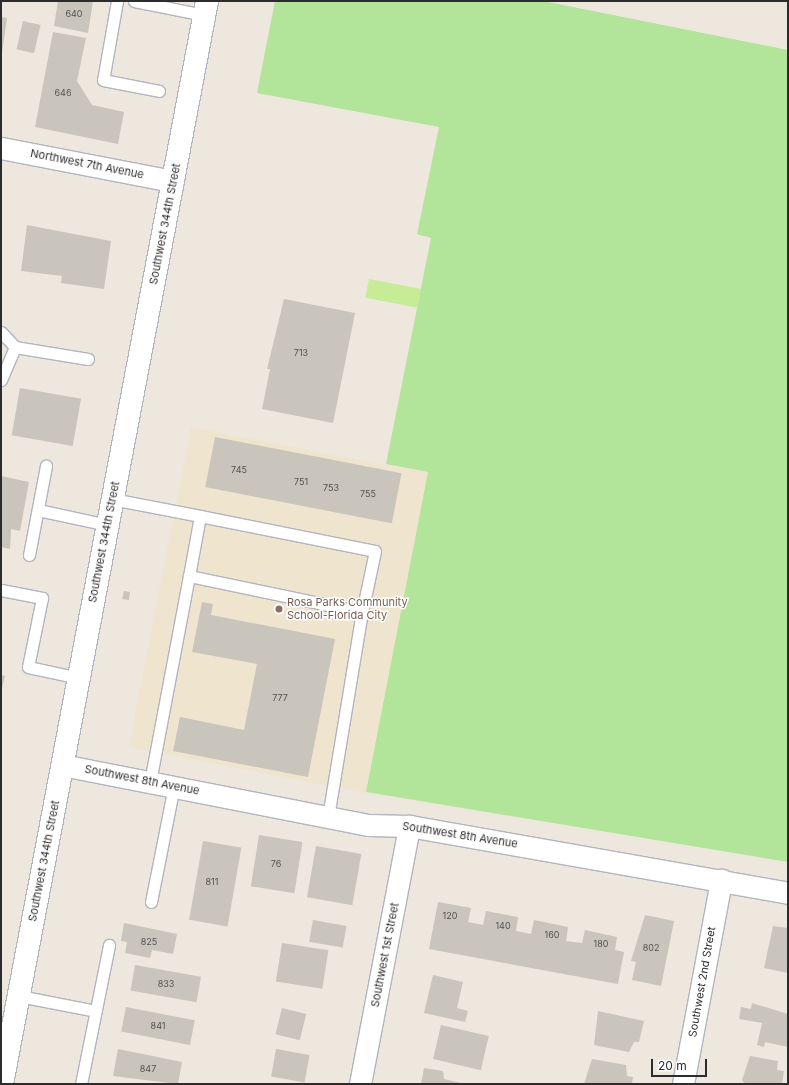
<!DOCTYPE html>
<html>
<head>
<meta charset="utf-8">
<style>
  body { margin:0 }
  #map { position:relative; width:789px; height:1085px; overflow:hidden; background:#ede7de; font-family:Inter,sans-serif }
  div>[style] { position:absolute }
  [style*='--x'] { left:calc(var(--x)*1px); top:calc(var(--y)*1px); width:calc(var(--w)*1px); rotate:calc(var(--a)*1deg) }
  .education>* { inset:0; background:#efe4cd; transform-origin:0 0 }
  .green>* { inset:0; background:#b2e49a }
  .pitch>* { inset:0; background:#c6ec96; transform-origin:0 0 }
  .building>* { inset:0; background:#c9c5bc; transform-origin:0 0 }
  .roads { filter:drop-shadow(1px 0 #b2b4bf) drop-shadow(-1px 0 #b2b4bf) drop-shadow(0 1px #b2b4bf) drop-shadow(0 -1px #b2b4bf) }
  .service>* { height:11px; margin:-5.5px; padding:0 5.5px; transform-origin:5.5px; border-radius:5.5px; background:#fff }
  .minor>* { height:21px; margin:-10.5px; padding:0 10.5px; transform-origin:10.5px; border-radius:10.5px; background:#fff }
  .secondary>* { height:22px; margin:-11px; padding:0 11px; transform-origin:11px; border-radius:11px; background:#fff }
  .dots>* { width:11px; height:11px; translate:-50% -50%; box-sizing:border-box; border:2px solid #fff; border-radius:50% }
  span { translate:-50% -50%; white-space:nowrap; text-align:center; line-height:1.15; -webkit-text-stroke:3px #fff; paint-order:stroke }
  .number-label { font-size:9px; color:#535250 }
  .number-label span { -webkit-text-stroke-width:0 }
  .street-label { font-size:11px; color:#2c2c2c }
  .education-label { font-size:11px; color:#785e54 }
  .left { translate:0 -50%; text-align:left }
  .frame { position:absolute; inset:0; border:2px solid #2c2c2c; pointer-events:none }
  .scale { position:absolute; left:651px; top:1059px; width:56px; height:18px; box-sizing:border-box; border:2px solid #2c2c2c; border-top:0; padding-left:5px; font-size:12px; line-height:14px; white-space:nowrap; color:#2c2c2c; -webkit-text-stroke:3px #fff; paint-order:stroke }
</style>
</head>
<body>
<div id="map">
  <div class="education">
    <i style="left:191px;top:427px;width:241px;height:326px;rotate:11deg"></i>
  </div>
  <div class="green">
    <i style="clip-path:polygon(275px 1px,543px 1px,788px 50px,788px 862px,366px 792px,428px 472px,386px 464px,431px 238px,417px 234px,439px 127px,257px 93px)"></i>
  </div>
  <div class="pitch">
    <i style="left:369px;top:279px;width:53px;height:19px;rotate:11deg"></i>
  </div>
  <div class="building">
    <i style="clip-path:polygon(58px 1px,93px 1px,88px 33px,54px 26px)"></i>
    <i style="clip-path:polygon(1px 17px,7px 18px,2px 53px,1px 53px)"></i>
    <i style="left:23px;top:21px;width:18px;height:29px;rotate:13deg"></i>
    <i style="clip-path:polygon(53px 32px,86px 38px,77px 81px,92px 105px,124px 112px,118px 144px,35px 127px)"></i>
    <i style="clip-path:polygon(27px 225px,111px 241px,104px 289px,61px 283px,62px 276px,21px 271px)"></i>
    <i style="clip-path:polygon(284px 299px,355px 313px,333px 423px,262px 409px,270px 369px,267px 369px)"></i>
    <i style="left:20px;top:388px;width:62px;height:48px;rotate:10deg"></i>
    <i style="left:215px;top:437px;width:190px;height:51px;rotate:11deg"></i>
    <i style="clip-path:polygon(1px 476px,29px 482px,20px 531px,11px 529px,10px 549px,1px 547px)"></i>
    <i style="clip-path:polygon(124px 591px,130px 592px,129px 600px,122px 599px)"></i>
    <i style="clip-path:polygon(202px 602px,213px 604px,211px 615px,335px 639px,308px 777px,173px 751px,180px 717px,244px 730px,257px 664px,192px 652px)"></i>
    <i style="clip-path:polygon(1px 675px,5px 676px,2px 688px,1px 688px)"></i>
    <i style="left:259px;top:835px;width:44px;height:52px;rotate:9deg"></i>
    <i style="left:203px;top:841px;width:39px;height:80px;rotate:10deg"></i>
    <i style="left:316px;top:846px;width:46px;height:52px;rotate:10deg"></i>
    <i style="clip-path:polygon(438px 902px,471px 908px,468px 922px,483px 925px,486px 911px,518px 917px,516px 931px,531px 934px,534px 920px,568px 927px,566px 941px,582px 943px,585px 930px,617px 937px,615px 950px,624px 952px,618px 984px,429px 949px)"></i>
    <i style="clip-path:polygon(645px 915px,674px 921px,661px 986px,632px 980px,636px 962px,631px 961px)"></i>
    <i style="left:313px;top:920px;width:34px;height:22px;rotate:10deg"></i>
    <i style="clip-path:polygon(124px 923px,177px 934px,173px 954px,152px 950px,150px 958px,125px 953px,127px 942px,121px 941px)"></i>
    <i style="clip-path:polygon(773px 926px,788px 928px,788px 973px,764px 968px)"></i>
    <i style="left:282px;top:943px;width:47px;height:39px;rotate:9deg"></i>
    <i style="left:135px;top:965px;width:67px;height:26px;rotate:10deg"></i>
    <i style="clip-path:polygon(433px 975px,463px 982px,457px 1008px,468px 1011px,465px 1022px,424px 1013px)"></i>
    <i style="clip-path:polygon(752px 1003px,788px 1014px,788px 1047px,765px 1042px,764px 1047px,757px 1045px,762px 1023px,739px 1019px,741px 1007px,751px 1009px)"></i>
    <i style="left:126px;top:1007px;width:70px;height:25px;rotate:11deg"></i>
    <i style="left:282px;top:1008px;width:25px;height:27px;rotate:14deg"></i>
    <i style="clip-path:polygon(598px 1011px,644px 1021px,639px 1042px,634px 1042px,629px 1052px,594px 1045px)"></i>
    <i style="left:441px;top:1025px;width:49px;height:35px;rotate:13deg"></i>
    <i style="clip-path:polygon(118px 1049px,182px 1062px,178px 1084px,113px 1076px)"></i>
    <i style="left:276px;top:1049px;width:34px;height:28px;rotate:10deg"></i>
    <i style="clip-path:polygon(750px 1056px,778px 1061px,777px 1070px,784px 1071px,782px 1084px,745px 1084px,742px 1080px)"></i>
    <i style="clip-path:polygon(592px 1059px,626px 1065px,627px 1076px,633px 1077px,632px 1084px,584px 1084px)"></i>
    <i style="clip-path:polygon(424px 1068px,443px 1071px,444px 1079px,465px 1084px,421px 1084px)"></i>
  </div>
  <div class="roads">
    <div class="service">
      <i style="--x:117;--y:1;--w:80;--a:100"></i>
      <i style="--x:103;--y:80;--w:57;--a:11.1"></i>
      <i style="--x:134;--y:1;--w:71;--a:11.3"></i>
      <i style="--x:1;--y:332;--w:21;--a:47"></i>
      <i style="--x:15;--y:347;--w:36;--a:113"></i>
      <i style="--x:15;--y:347;--w:74;--a:9.3"></i>
      <i style="--x:112;--y:499;--w:90;--a:10.9"></i>
      <i style="--x:200;--y:516;--w:178;--a:11.3"></i>
      <i style="--x:375;--y:551;--w:62;--a:102"></i>
      <i style="--x:362;--y:612;--w:177;--a:-168.2"></i>
      <i style="--x:189;--y:576;--w:61;--a:-79.6"></i>
      <i style="--x:38;--y:510;--w:72;--a:12.1"></i>
      <i style="--x:29;--y:555;--w:91;--a:-79.2"></i>
      <i style="--x:1;--y:590;--w:42;--a:11"></i>
      <i style="--x:42;--y:598;--w:70;--a:101.5"></i>
      <i style="--x:28;--y:667;--w:52;--a:12.2"></i>
      <i style="--x:150;--y:782;--w:210;--a:-79.3"></i>
      <i style="--x:328;--y:817;--w:208;--a:-80.6"></i>
      <i style="--x:151;--y:902;--w:118;--a:-78.8"></i>
      <i style="--x:19;--y:996;--w:78;--a:11"></i>
      <i style="--x:81;--y:1084;--w:142;--a:-78.6"></i>
    </div>
    <div class="minor">
      <i style="--x:1;--y:148;--w:175;--a:10.9"></i>
      <i style="--x:62;--y:765;--w:312;--a:11.1"></i>
      <i style="--x:368;--y:825;--w:41;--a:1.4"></i>
      <i style="--x:409;--y:826;--w:385;--a:10"></i>
      <i style="--x:360;--y:1084;--w:263;--a:-79.2"></i>
      <i style="--x:683;--y:1084;--w:208;--a:-79.4"></i>
    </div>
    <div class="secondary">
      <i style="--x:2;--y:1084;--w:1102;--a:-79.28"></i>
    </div>
  </div>
  <div class="dots">
    <i style="left:279px;top:609px;background:#8d6e63"></i>
  </div>
  <div class="number-label">
    <span style="left:74px;top:14px">640</span>
    <span style="left:63px;top:93px">646</span>
    <span style="left:301px;top:353px">713</span>
    <span style="left:239px;top:470px">745</span>
    <span style="left:301px;top:482px">751</span>
    <span style="left:331px;top:488px">753</span>
    <span style="left:368px;top:494px">755</span>
    <span style="left:280px;top:698px">777</span>
    <span style="left:276px;top:864px">76</span>
    <span style="left:212px;top:882px">811</span>
    <span style="left:450px;top:916px">120</span>
    <span style="left:503px;top:926px">140</span>
    <span style="left:552px;top:935px">160</span>
    <span style="left:149px;top:942px">825</span>
    <span style="left:601px;top:944px">180</span>
    <span style="left:651px;top:948px">802</span>
    <span style="left:166px;top:984px">833</span>
    <span style="left:158px;top:1026px">841</span>
    <span style="left:148px;top:1069px">847</span>
  </div>
  <div class="street-label">
    <span style="left:87px;top:164px;rotate:11deg">Northwest 7th Avenue</span>
    <span style="left:165px;top:224px;rotate:-79deg">Southwest 344th Street</span>
    <span style="left:104px;top:542px;rotate:-79deg">Southwest 344th Street</span>
    <span style="left:142px;top:780px;rotate:11deg">Southwest 8th Avenue</span>
    <span style="left:460px;top:835px;rotate:9deg">Southwest 8th Avenue</span>
    <span style="left:44px;top:861px;rotate:-79deg">Southwest 344th Street</span>
    <span style="left:385px;top:955px;rotate:-79deg">Southwest 1st Street</span>
    <span style="left:702px;top:982px;rotate:-80deg">Southwest 2nd Street</span>
  </div>
  <div class="education-label">
    <span class="left" style="left:287px;top:609px">Rosa Parks Community<br>School-Florida City</span>
  </div>
  <div class="frame"></div>
  <div class="scale">20 m</div>
</div>
</body>
</html>
